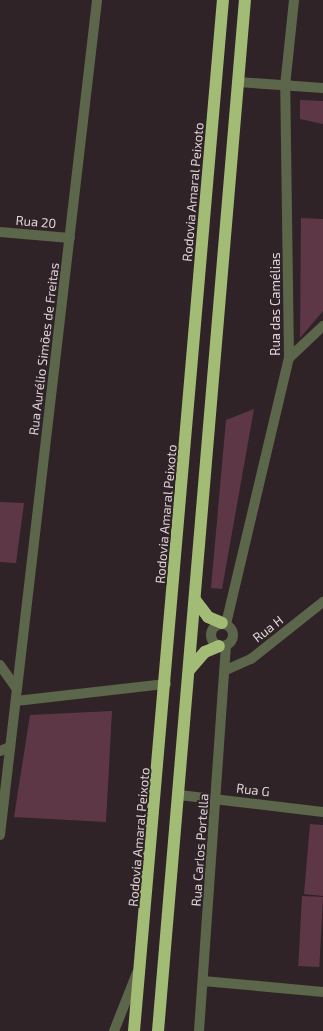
<!DOCTYPE html>
<html>
<head>
<meta charset="utf-8">
<style>
  body { margin:0 }
  #map { position:relative; width:323px; height:1031px; overflow:hidden; background:#302328; font-family:"Exo 2",sans-serif }
  div>[style] { position:absolute }
  [style*='--x'] { left:calc(var(--x)*1px); top:calc(var(--y)*1px); width:calc(var(--w)*1px); rotate:calc(var(--a)*1deg) }
  .green>* { inset:0; background:#5e3746; transform-origin:0 0 }
  .minor>* { height:10px; margin:-5px; padding:0 5px; transform-origin:5px; border-radius:5px; background:#5c664a }
  .minor>.ring { margin:-5px; padding:0; box-sizing:content-box; background:none; border:10px solid #5c664a; border-radius:50% }
  .highway>* { height:12px; margin:-6px; padding:0 6px; transform-origin:6px; border-radius:6px; background:#a3bc75 }
  span { translate:-50% -50%; white-space:nowrap; text-align:center; line-height:1.15; -webkit-text-stroke:4px #302328; paint-order:stroke }
  .street-label { font-size:13px; color:#ddd5d8 }
</style>
</head>
<body>
<div id="map">
  <div class="green">
    <i style="clip-path:polygon(300px 100px,323px 101px,323px 124px,300px 119px)"></i>
    <i style="clip-path:polygon(301px 218px,323px 219px,323px 311px,300px 338px)"></i>
    <i style="clip-path:polygon(254px 409px,222px 589px,211px 588px,226px 420px)"></i>
    <i style="clip-path:polygon(0 502px,24px 503px,16px 563px,0 562px)"></i>
    <i style="clip-path:polygon(112px 711px,106px 822px,14px 817px,30px 715px)"></i>
    <i style="clip-path:polygon(310px 824px,323px 825px,323px 896px,304px 894px)"></i>
    <i style="left:302px;top:896px;width:21px;height:70px;rotate:3deg"></i>
  </div>
  <div class="minor">
    <i style="--x:238;--y:82;--w:85;--a:4"></i>
    <i style="--x:0;--y:232;--w:70;--a:4.9"></i>
    <i style="--x:289;--y:358;--w:47;--a:-43.3"></i>
    <i class="ring" style="left:211px;top:624px;width:12px;height:12px"></i>
    <i style="--x:226;--y:624;--w:273;--a:-76.7"></i>
    <i style="--x:289;--y:358;--w:272;--a:-90.8"></i>
    <i style="--x:285;--y:86;--w:86;--a:-84"></i>
    <i style="--x:0;--y:665;--w:28;--a:55"></i>
    <i style="--x:226;--y:670;--w:27;--a:-24"></i>
    <i style="--x:251;--y:659;--w:92;--a:-38.4"></i>
    <i style="--x:16;--y:701;--w:151;--a:-6.5"></i>
    <i style="--x:0;--y:751;--w:11;--a:-22"></i>
    <i style="--x:179;--y:795;--w:145;--a:6.7"></i>
    <i style="--x:0;--y:835;--w:841;--a:-83.37"></i>
    <i style="--x:203;--y:981;--w:121;--a:5.2"></i>
    <i style="--x:114;--y:1031;--w:62;--a:-68.4"></i>
    <i style="--x:199;--y:1031;--w:387;--a:-86"></i>
  </div>
  <div class="highway">
    <i style="--x:196;--y:601;--w:20;--a:53"></i>
    <i style="--x:208;--y:617;--w:15;--a:23"></i>
    <i style="--x:190;--y:669;--w:23;--a:-49"></i>
    <i style="--x:205;--y:652;--w:15;--a:-23"></i>
    <i style="--x:134;--y:1031;--w:1035;--a:-85.07"></i>
    <i style="--x:158;--y:1031;--w:1035;--a:-85.18"></i>
  </div>
  <div class="street-label">
    <span style="left:193px;top:192px;rotate:-85deg">Rodovia Amaral Peixoto</span>
    <span style="left:36px;top:222px;rotate:5deg">Rua 20</span>
    <span style="left:275px;top:304px;rotate:-90deg">Rua das Camélias</span>
    <span style="left:44px;top:349px;rotate:-83deg">Rua Aurélio Simões de Freitas</span>
    <span style="left:166px;top:514px;rotate:-85deg">Rodovia Amaral Peixoto</span>
    <span style="left:268px;top:629px;rotate:-38deg">Rua H</span>
    <span style="left:253px;top:790px;rotate:7deg">Rua G</span>
    <span style="left:139px;top:837px;rotate:-85deg">Rodovia Amaral Peixoto</span>
    <span style="left:200px;top:850px;rotate:-86deg">Rua Carlos Portella</span>
  </div>
</div>
</body>
</html>
